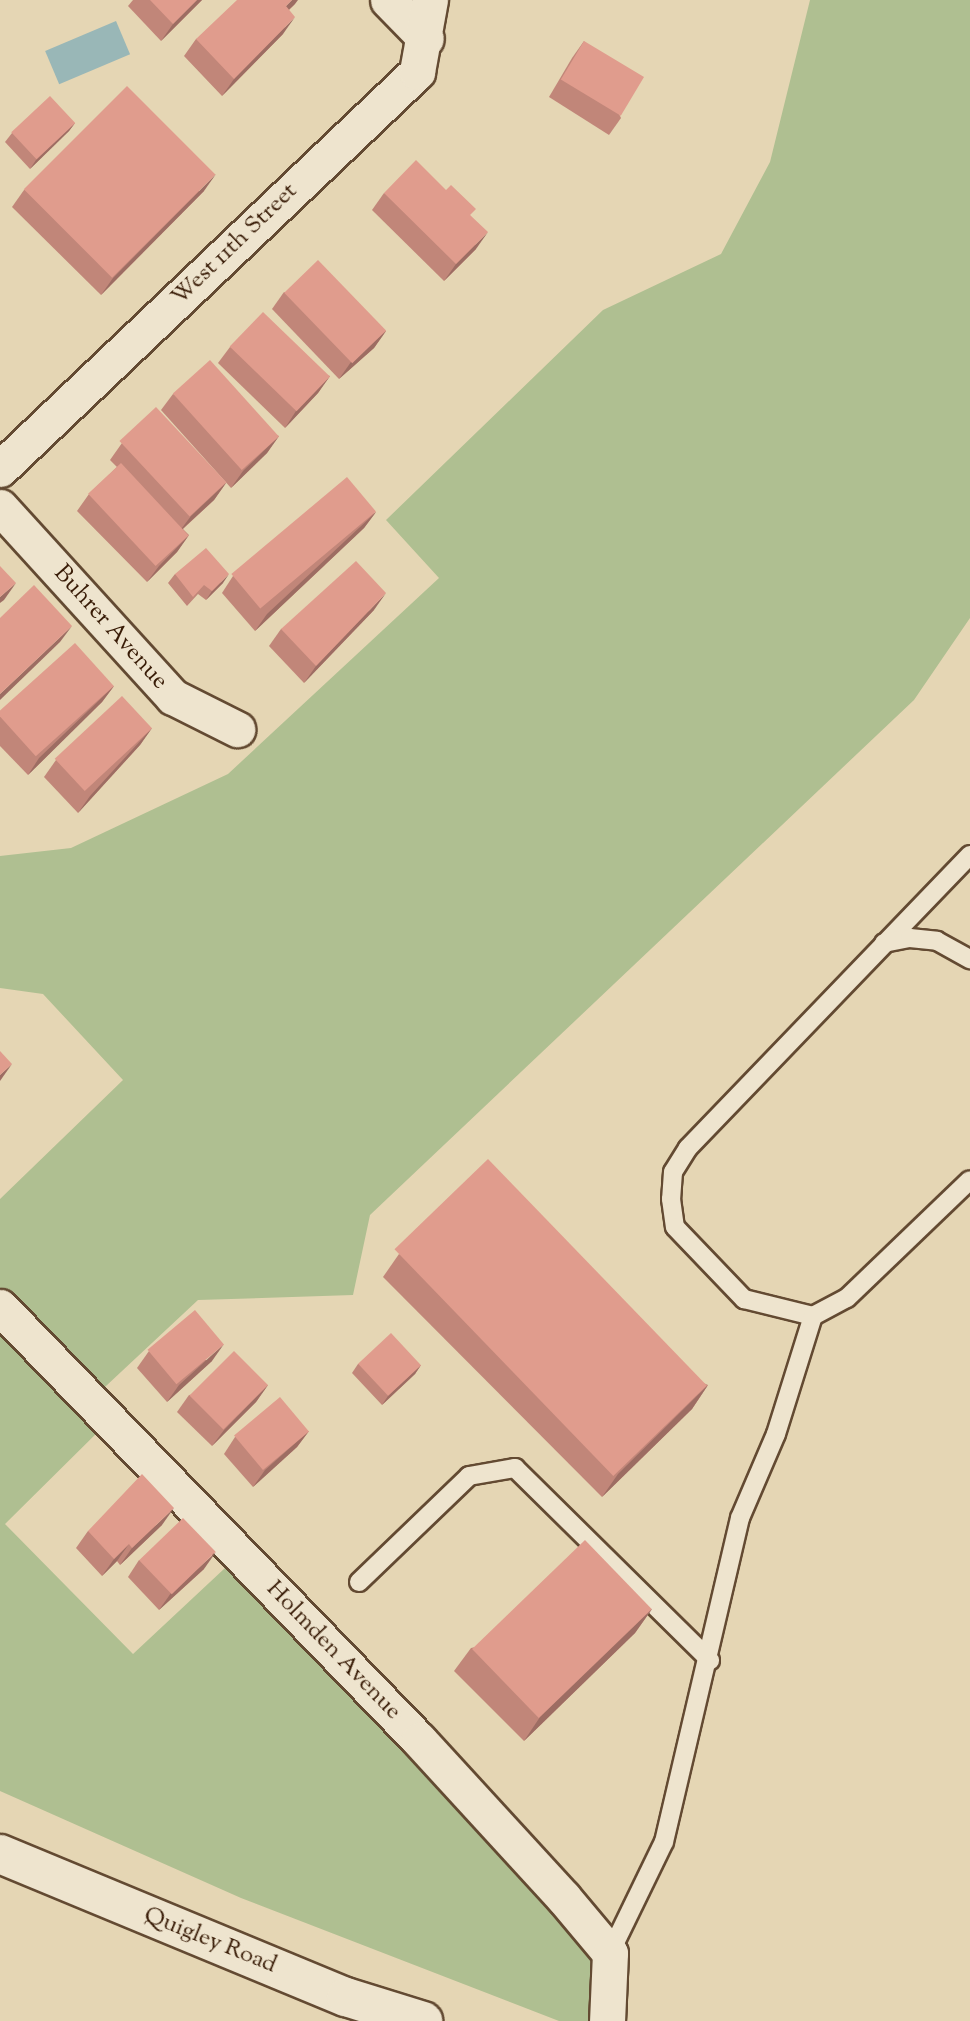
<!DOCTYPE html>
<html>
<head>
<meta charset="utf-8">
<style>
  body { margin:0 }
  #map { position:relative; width:970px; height:2021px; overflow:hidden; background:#e5d6b4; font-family:"Sorts Mill Goudy",serif }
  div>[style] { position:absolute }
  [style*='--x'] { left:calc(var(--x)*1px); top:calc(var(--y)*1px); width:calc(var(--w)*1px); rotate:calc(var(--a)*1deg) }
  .green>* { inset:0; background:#afbf91 }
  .water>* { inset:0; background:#99b7b7; transform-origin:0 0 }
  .roads { filter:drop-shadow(2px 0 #634a32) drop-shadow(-2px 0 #634a32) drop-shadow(0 2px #634a32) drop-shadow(0 -2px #634a32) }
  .lane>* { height:18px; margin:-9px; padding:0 9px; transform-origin:9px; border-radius:9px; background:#eee4ce }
  .street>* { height:35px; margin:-17.5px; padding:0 17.5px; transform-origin:17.5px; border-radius:17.5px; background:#eee4ce }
  .secondary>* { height:38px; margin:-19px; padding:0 19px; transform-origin:19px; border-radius:19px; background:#eee4ce }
  .wall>* { inset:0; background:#c18679 }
  .shaded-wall>* { inset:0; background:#9d6d63 }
  .building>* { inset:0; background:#e09c8d; transform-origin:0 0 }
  span { translate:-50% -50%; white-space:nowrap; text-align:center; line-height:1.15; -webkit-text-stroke:6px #eee4ce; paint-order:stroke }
  .street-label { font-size:24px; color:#381b06 }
</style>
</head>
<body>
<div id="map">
  <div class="green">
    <i style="clip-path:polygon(810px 0,970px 0,970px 618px,914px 700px,370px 1215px,353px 1295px,198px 1300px,91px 1400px,110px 1420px,5px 1524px,133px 1654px,240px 1554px,610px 1953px,607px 2021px,559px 2021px,241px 1898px,0 1791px,0 1199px,123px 1080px,43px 994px,0 988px,0 856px,71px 848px,228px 774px,439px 578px,386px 520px,603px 310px,721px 254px,770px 162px)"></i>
  </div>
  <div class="water">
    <i style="left:116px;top:21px;width:36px;height:77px;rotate:67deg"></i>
  </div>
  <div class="roads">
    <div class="lane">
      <i style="--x:970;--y:855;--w:407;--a:133.9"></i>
      <i style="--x:688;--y:1148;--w:28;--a:122"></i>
      <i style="--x:673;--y:1172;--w:27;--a:94"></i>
      <i style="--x:671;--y:1199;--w:28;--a:82"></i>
      <i style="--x:675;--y:1227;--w:100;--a:46.2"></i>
      <i style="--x:744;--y:1299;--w:71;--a:13.8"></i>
      <i style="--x:813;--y:1316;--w:38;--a:-28"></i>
      <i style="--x:847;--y:1298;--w:170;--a:-43.8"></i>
      <i style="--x:884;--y:943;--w:26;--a:-11"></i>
      <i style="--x:910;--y:938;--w:27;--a:6"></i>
      <i style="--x:937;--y:941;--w:38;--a:29"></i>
      <i style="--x:359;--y:1582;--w:153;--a:-43.9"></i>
      <i style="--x:469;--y:1476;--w:47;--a:-9.9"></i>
      <i style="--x:515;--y:1468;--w:274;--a:44.6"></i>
      <i style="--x:610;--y:1953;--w:123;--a:-64.1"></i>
      <i style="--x:664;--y:1842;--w:333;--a:-76.8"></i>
      <i style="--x:740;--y:1518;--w:91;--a:-66.8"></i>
      <i style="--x:776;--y:1434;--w:124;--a:-72.6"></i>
    </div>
    <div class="street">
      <i style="--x:388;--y:0;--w:54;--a:45.7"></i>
      <i style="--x:0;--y:469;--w:576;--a:-43.59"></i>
      <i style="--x:417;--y:72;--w:73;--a:-79.8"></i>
      <i style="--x:0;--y:507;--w:257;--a:47.7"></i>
      <i style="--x:173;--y:697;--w:72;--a:26.6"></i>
      <i style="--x:0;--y:1307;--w:603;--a:45.94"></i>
      <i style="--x:419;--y:1740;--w:213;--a:47.5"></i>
      <i style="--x:563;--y:1897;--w:73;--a:50"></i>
      <i style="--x:610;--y:1953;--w:68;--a:92.5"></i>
    </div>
    <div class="secondary">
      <i style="--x:0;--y:1854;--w:374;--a:22.5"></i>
      <i style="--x:346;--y:1997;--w:81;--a:17.3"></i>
    </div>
  </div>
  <div class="wall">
    <i style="clip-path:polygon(133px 0,202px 0,161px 41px,128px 6px)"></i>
    <i style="clip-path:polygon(295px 4px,289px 10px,283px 34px,222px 96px,184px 56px,196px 39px)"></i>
    <i style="clip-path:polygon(584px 41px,621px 118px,609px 135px,549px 97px,572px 58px)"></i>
    <i style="clip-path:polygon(75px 123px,69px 131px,30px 169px,5px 142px,12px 133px)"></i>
    <i style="clip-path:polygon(24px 190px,204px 191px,101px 295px,12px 207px)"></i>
    <i style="clip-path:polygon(384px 193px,471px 216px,476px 249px,444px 281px,372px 210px)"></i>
    <i style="clip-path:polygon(284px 292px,386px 331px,374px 348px,339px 379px,272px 309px)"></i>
    <i style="clip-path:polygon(230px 347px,330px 376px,318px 393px,285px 428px,218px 363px)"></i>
    <i style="clip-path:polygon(173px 394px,279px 436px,267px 453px,231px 488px,161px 410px)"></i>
    <i style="clip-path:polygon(122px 443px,226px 483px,214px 500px,183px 529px,189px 535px,177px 552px,147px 582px,77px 511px,89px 494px,117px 467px,110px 460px)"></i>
    <i style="clip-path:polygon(376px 512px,364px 528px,255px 631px,222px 593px,233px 576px)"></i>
    <i style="clip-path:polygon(175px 574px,223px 583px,206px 600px,198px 594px,187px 606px,168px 583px)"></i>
    <i style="clip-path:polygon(374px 610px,304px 683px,269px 646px,281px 629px)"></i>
    <i style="clip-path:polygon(114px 686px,102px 702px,28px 775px,0 746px,0 716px)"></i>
    <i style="clip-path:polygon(152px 728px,140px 745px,78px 813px,44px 777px,56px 760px)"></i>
    <i style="clip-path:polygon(399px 1254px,708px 1385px,692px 1409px,602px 1497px,383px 1277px)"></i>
    <i style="clip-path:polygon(149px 1351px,212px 1361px,167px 1402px,137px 1368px)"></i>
    <i style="clip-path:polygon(358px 1364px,421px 1365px,415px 1374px,382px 1405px,352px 1373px)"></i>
    <i style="clip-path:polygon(268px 1385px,256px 1402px,212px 1446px,177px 1412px,189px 1395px)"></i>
    <i style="clip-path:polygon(309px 1431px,297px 1447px,253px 1487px,224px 1454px,235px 1437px)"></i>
    <i style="clip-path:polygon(162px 1525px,120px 1565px,117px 1561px,102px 1576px,76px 1548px,88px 1531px)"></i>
    <i style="clip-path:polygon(139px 1560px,204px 1569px,159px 1610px,128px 1577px)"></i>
    <i style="clip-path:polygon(652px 1609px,635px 1633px,524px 1741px,454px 1671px,471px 1648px)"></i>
  </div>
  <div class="shaded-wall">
    <i style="clip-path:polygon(197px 0,202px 0,161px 41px,173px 24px)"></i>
    <i style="clip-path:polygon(292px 0,298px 0,295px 4px,274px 23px,286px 6px)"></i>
    <i style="clip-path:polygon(295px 17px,283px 34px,222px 96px,234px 79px)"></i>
    <i style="clip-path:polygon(75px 123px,69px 131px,30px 169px,36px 160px)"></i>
    <i style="clip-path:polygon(216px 174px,204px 191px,101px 295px,113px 278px)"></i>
    <i style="clip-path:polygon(488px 232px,476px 249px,444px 281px,456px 264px)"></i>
    <i style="clip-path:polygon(386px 331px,374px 348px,339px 379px,351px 362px)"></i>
    <i style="clip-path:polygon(330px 376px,318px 393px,285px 428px,296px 411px)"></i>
    <i style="clip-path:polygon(279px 436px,267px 453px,231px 488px,243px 471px)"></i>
    <i style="clip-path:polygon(226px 483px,214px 500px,179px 532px,191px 516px)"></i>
    <i style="clip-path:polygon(376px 512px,364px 528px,255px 631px,267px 614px)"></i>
    <i style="clip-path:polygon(189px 535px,177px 552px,147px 582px,159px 566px)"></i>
    <i style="clip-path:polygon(229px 574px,223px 583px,206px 600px,212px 591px)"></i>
    <i style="clip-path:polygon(16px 583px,4px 600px,0 603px,0 597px)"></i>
    <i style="clip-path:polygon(386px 593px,374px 610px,304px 683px,316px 666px)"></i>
    <i style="clip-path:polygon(72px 626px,60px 642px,0 700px,0 694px)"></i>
    <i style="clip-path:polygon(114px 686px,102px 702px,28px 775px,39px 758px)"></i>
    <i style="clip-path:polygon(152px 728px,140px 745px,78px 813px,90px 796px)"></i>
    <i style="clip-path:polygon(12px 1064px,0 1081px,0 1075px)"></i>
    <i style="clip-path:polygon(224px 1344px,212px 1361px,167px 1402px,179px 1385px)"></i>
    <i style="clip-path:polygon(421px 1365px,415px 1374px,382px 1405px,388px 1396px)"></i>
    <i style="clip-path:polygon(268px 1385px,256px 1402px,212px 1446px,224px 1430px)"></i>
    <i style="clip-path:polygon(708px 1385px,692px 1409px,602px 1497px,618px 1474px)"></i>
    <i style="clip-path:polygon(309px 1431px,297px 1447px,253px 1487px,265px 1470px)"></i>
    <i style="clip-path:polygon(174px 1508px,162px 1525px,120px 1565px,132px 1548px)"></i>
    <i style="clip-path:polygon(129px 1544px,117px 1561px,102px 1576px,114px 1559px)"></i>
    <i style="clip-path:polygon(216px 1552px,204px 1569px,159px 1610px,171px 1593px)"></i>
    <i style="clip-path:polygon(652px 1609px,635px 1633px,524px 1741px,540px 1717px)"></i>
  </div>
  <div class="building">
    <i style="clip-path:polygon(150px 0,197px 0,173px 24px)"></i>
    <i style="clip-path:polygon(237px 0,292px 0,286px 6px,295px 17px,234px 79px,196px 39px)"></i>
    <i style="left:584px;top:41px;width:70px;height:45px;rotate:31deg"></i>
    <i style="left:127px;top:86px;width:125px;height:146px;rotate:45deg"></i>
    <i style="left:50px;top:96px;width:37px;height:53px;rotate:47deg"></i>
    <i style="clip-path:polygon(416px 160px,446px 190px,451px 185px,476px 209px,470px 215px,488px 232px,456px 264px,384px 193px)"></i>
    <i style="left:318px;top:260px;width:98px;height:47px;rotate:46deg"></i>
    <i style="left:263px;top:312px;width:93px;height:48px;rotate:44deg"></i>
    <i style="left:210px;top:360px;width:103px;height:50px;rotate:48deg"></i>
    <i style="left:156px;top:407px;width:103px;height:50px;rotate:47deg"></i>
    <i style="left:121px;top:463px;width:99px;height:45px;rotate:47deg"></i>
    <i style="left:347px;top:477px;width:45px;height:151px;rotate:50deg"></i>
    <i style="clip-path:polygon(206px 548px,229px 574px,212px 591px,204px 585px,193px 597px,175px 574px)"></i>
    <i style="clip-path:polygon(356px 561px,386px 593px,316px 666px,281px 629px)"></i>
    <i style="clip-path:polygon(0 566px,16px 583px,0 597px)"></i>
    <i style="clip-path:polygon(34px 585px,72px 626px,0 694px,0 618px)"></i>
    <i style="left:75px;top:643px;width:58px;height:105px;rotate:48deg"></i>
    <i style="left:122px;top:696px;width:44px;height:92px;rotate:47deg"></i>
    <i style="clip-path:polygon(0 1051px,12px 1064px,0 1075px)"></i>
    <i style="left:488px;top:1159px;width:315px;height:130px;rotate:46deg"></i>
    <i style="left:195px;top:1310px;width:45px;height:62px;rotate:50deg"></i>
    <i style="left:391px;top:1333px;width:44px;height:45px;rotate:47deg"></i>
    <i style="left:234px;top:1351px;width:48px;height:63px;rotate:45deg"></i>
    <i style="left:280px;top:1397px;width:45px;height:60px;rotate:50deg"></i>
    <i style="clip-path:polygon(142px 1474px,174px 1508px,132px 1548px,129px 1544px,114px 1559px,88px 1531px)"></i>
    <i style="left:183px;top:1518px;width:47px;height:61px;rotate:46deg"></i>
    <i style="left:585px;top:1540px;width:96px;height:157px;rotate:46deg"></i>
  </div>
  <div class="street-label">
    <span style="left:235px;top:245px;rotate:-44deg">West 11th Street</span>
    <span style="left:110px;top:628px;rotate:48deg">Buhrer Avenue</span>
    <span style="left:333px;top:1651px;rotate:46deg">Holmden Avenue</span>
    <span style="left:210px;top:1941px;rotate:22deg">Quigley Road</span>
  </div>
</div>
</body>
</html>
